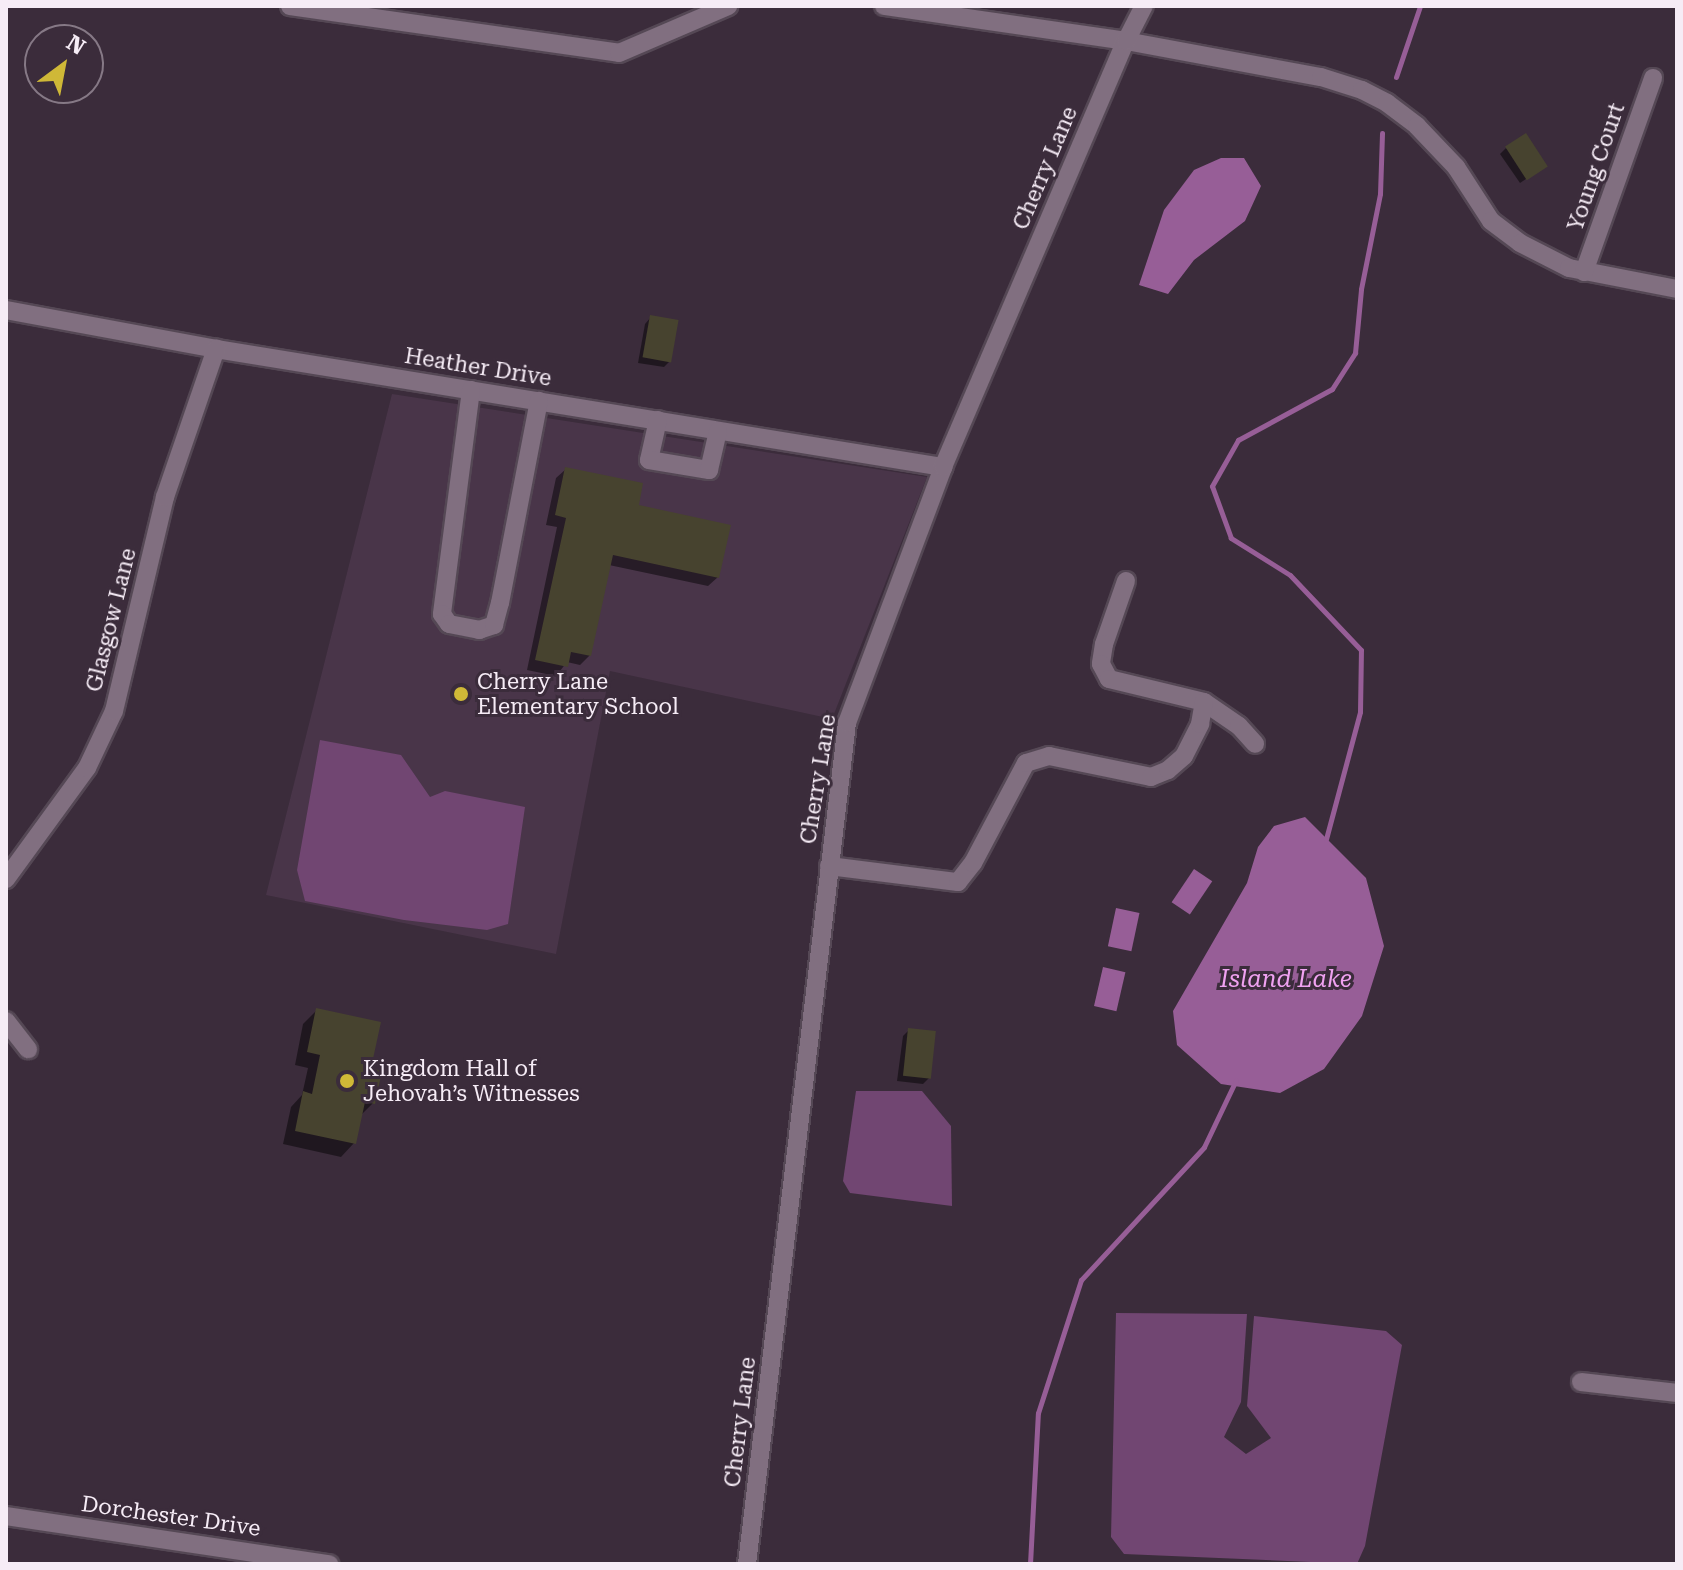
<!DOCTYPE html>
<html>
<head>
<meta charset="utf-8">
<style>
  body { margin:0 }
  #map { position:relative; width:1683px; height:1570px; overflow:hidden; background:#3b2c3b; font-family:"Roboto Serif",serif }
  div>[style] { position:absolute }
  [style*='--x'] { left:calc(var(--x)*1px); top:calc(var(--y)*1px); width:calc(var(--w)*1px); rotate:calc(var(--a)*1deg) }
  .built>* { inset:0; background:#493549 }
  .green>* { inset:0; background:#714672 }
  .water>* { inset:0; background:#975e97; transform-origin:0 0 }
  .shadow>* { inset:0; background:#0007 }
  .stream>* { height:5px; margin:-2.5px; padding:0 2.5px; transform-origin:2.5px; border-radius:2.5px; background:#975e97 }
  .building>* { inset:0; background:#47432f; transform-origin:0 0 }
  .roads { filter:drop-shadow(2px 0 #554855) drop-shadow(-2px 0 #554855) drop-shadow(0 2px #554855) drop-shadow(0 -2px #554855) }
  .minor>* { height:18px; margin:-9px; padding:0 9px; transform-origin:9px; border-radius:9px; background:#816f80 }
  .dots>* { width:22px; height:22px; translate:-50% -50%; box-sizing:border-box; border:4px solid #3b2c3b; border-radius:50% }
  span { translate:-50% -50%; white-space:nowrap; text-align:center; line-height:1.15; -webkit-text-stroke:6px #3b2c3b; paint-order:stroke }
  .street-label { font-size:22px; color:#f6ecf6 }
  .poi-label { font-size:22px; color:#f6ecf6 }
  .left { translate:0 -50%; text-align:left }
  .water-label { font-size:24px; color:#f0a2f1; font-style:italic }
  .frame { position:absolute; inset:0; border:8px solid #f6ecf6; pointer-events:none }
  .north { position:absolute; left:24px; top:24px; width:80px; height:80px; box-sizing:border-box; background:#3b2c3b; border:2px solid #867986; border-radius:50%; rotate:32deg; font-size:22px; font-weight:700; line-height:32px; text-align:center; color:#f6ecf6 }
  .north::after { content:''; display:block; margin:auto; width:28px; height:36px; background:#cfb837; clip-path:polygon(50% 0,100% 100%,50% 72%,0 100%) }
</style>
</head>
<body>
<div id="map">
  <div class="built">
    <i style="clip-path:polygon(392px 394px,927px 477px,832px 719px,610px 671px,556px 954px,266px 895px)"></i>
  </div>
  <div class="green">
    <i style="clip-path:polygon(320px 740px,401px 755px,430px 797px,445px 791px,525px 807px,508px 924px,487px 930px,404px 920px,305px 901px,297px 870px)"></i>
    <i style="clip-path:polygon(856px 1091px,922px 1091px,951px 1126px,952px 1206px,850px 1193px,843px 1181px)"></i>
    <i style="clip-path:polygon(1116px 1313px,1247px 1314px,1241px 1402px,1224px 1437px,1246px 1454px,1271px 1438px,1247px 1406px,1254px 1316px,1386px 1331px,1402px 1345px,1365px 1546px,1357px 1564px,1124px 1554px,1111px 1537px)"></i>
  </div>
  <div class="water">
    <i style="clip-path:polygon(1221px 158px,1244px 158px,1261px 186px,1245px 221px,1194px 260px,1168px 294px,1139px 285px,1164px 210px,1194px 170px)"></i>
    <i style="clip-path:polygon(1305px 817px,1366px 878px,1384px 946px,1362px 1016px,1324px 1069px,1280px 1093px,1221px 1084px,1177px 1045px,1173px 1011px,1247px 883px,1258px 847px,1274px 826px)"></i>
    <i style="left:1194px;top:869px;width:22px;height:40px;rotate:34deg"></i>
    <i style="left:1116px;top:908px;width:24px;height:39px;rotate:12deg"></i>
    <i style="left:1103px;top:967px;width:23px;height:40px;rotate:13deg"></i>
  </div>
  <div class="shadow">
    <i style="clip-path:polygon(1506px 148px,1541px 169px,1520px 183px,1500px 154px)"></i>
    <i style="clip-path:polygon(651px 317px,670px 361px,664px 367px,638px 363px,645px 324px)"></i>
    <i style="clip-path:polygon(566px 469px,636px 506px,718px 577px,708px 586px,609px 565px,590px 655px,580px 665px,567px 662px,556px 676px,527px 670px,557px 527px,546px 525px,556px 478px)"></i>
    <i style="clip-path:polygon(317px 1010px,369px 1070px,373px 1103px,360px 1116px,354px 1143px,341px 1157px,283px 1144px,291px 1107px,302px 1095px,308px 1068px,295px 1065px,303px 1024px)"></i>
    <i style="clip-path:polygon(909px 1030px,929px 1078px,923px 1084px,897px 1081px,903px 1036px)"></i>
  </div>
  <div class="stream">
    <i style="--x:1396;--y:77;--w:75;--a:-71.3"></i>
    <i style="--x:1326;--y:839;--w:131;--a:-75"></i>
    <i style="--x:1360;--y:712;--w:62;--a:-89.1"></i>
    <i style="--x:1361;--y:650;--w:103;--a:-133.4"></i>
    <i style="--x:1290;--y:575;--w:70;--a:-147.9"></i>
    <i style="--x:1231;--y:538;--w:55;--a:-110.1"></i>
    <i style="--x:1212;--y:486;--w:53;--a:-60.5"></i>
    <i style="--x:1238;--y:440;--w:107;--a:-28.5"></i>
    <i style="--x:1332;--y:389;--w:43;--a:-57.4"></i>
    <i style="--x:1355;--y:353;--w:64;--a:-84.6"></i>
    <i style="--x:1361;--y:289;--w:97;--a:-78.7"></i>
    <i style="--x:1380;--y:194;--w:61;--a:-88.1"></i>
    <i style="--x:1030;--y:1564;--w:151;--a:-87"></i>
    <i style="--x:1038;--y:1413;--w:140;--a:-72.1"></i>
    <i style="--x:1081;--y:1280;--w:181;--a:-47.2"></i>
    <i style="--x:1204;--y:1147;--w:74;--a:-64.5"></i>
  </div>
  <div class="building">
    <i style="left:1526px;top:133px;width:40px;height:25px;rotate:57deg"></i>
    <i style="left:650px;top:315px;width:29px;height:43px;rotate:10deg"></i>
    <i style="clip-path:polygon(565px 467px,643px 483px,639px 505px,731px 525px,719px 578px,613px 555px,591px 656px,571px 652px,568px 667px,535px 660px,566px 518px,555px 515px)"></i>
    <i style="clip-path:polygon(316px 1008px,381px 1022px,371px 1068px,382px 1071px,375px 1104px,365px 1102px,356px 1144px,295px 1131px,303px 1091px,312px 1094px,320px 1055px,307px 1052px)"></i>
    <i style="left:908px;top:1028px;width:28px;height:48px;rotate:6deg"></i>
  </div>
  <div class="roads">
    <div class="minor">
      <i style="--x:290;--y:6;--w:332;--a:8.1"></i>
      <i style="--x:619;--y:53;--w:119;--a:-23.3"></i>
      <i style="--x:884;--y:6;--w:245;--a:8.2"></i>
      <i style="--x:1126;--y:41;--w:198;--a:10.5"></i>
      <i style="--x:1321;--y:77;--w:43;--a:17.6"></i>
      <i style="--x:1362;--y:90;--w:28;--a:27"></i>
      <i style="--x:1387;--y:103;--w:38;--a:37"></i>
      <i style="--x:1417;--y:126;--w:57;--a:46.4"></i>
      <i style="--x:1456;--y:167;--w:64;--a:57.1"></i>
      <i style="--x:1491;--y:221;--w:36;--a:37"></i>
      <i style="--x:1520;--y:243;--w:55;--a:27"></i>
      <i style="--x:1569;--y:268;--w:110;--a:11"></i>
      <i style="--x:1584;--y:272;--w:206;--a:-70.4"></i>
      <i style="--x:6;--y:310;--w:214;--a:10.5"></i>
      <i style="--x:216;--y:349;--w:737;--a:9.22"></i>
      <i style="--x:471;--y:390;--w:226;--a:97.4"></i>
      <i style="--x:442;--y:614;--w:12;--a:55"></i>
      <i style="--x:449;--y:624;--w:31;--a:11"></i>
      <i style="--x:479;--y:630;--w:16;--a:-18"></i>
      <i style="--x:494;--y:625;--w:23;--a:-75"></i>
      <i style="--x:500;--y:603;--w:206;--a:-79.1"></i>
      <i style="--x:658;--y:420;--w:41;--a:102.7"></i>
      <i style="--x:649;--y:460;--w:61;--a:9.5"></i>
      <i style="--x:709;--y:470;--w:40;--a:-77"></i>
      <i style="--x:1126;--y:581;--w:67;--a:109.2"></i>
      <i style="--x:1104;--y:644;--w:20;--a:99"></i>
      <i style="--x:1101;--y:664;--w:17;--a:62"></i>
      <i style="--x:1109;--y:679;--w:98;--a:13.6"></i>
      <i style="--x:1204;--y:702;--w:42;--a:34.4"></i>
      <i style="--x:1239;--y:726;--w:24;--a:48"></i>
      <i style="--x:829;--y:866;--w:130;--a:7.1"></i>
      <i style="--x:958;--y:882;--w:24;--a:-52"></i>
      <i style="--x:973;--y:863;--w:113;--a:-62.1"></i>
      <i style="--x:1026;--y:763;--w:24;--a:-17"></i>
      <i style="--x:1049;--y:756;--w:104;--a:11.6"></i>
      <i style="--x:1151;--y:777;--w:18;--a:-22"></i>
      <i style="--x:1168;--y:770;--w:21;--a:-41"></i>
      <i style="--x:1184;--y:756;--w:36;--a:-63"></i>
      <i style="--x:1200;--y:724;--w:22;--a:-80"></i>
      <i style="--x:6;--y:879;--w:137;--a:-53.9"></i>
      <i style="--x:87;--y:768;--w:63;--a:-64.7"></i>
      <i style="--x:114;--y:711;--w:220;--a:-76.6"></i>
      <i style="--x:165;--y:497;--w:157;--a:-71"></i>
      <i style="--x:6;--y:1021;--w:36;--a:52"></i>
      <i style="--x:1581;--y:1382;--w:97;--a:6.5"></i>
      <i style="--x:6;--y:1516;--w:327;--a:8.5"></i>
      <i style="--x:747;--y:1564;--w:847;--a:-83.22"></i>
      <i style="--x:847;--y:723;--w:273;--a:-69.4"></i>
      <i style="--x:943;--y:467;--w:464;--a:-66.8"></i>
      <i style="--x:1126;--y:41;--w:39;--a:-63"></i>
    </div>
  </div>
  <div class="dots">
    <i style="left:461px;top:694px;background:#cfb837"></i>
    <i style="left:347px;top:1081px;background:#cfb837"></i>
  </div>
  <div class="street-label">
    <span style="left:1596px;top:167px;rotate:-71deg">Young Court</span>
    <span style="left:1045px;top:168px;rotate:-67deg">Cherry Lane</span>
    <span style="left:478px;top:367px;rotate:9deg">Heather Drive</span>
    <span style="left:111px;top:620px;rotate:-76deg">Glasgow Lane</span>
    <span style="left:818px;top:779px;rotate:-81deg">Cherry Lane</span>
    <span style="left:740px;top:1422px;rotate:-83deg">Cherry Lane</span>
    <span style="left:171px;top:1516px;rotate:8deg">Dorchester Drive</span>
  </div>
  <div class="poi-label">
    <span class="left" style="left:477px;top:694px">Cherry Lane<br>Elementary School</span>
    <span class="left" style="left:363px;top:1081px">Kingdom Hall of<br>Jehovah’s Witnesses</span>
  </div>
  <div class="water-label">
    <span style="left:1286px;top:980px">Island Lake</span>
  </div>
  <div class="frame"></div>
  <div class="north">N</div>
</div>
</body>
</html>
